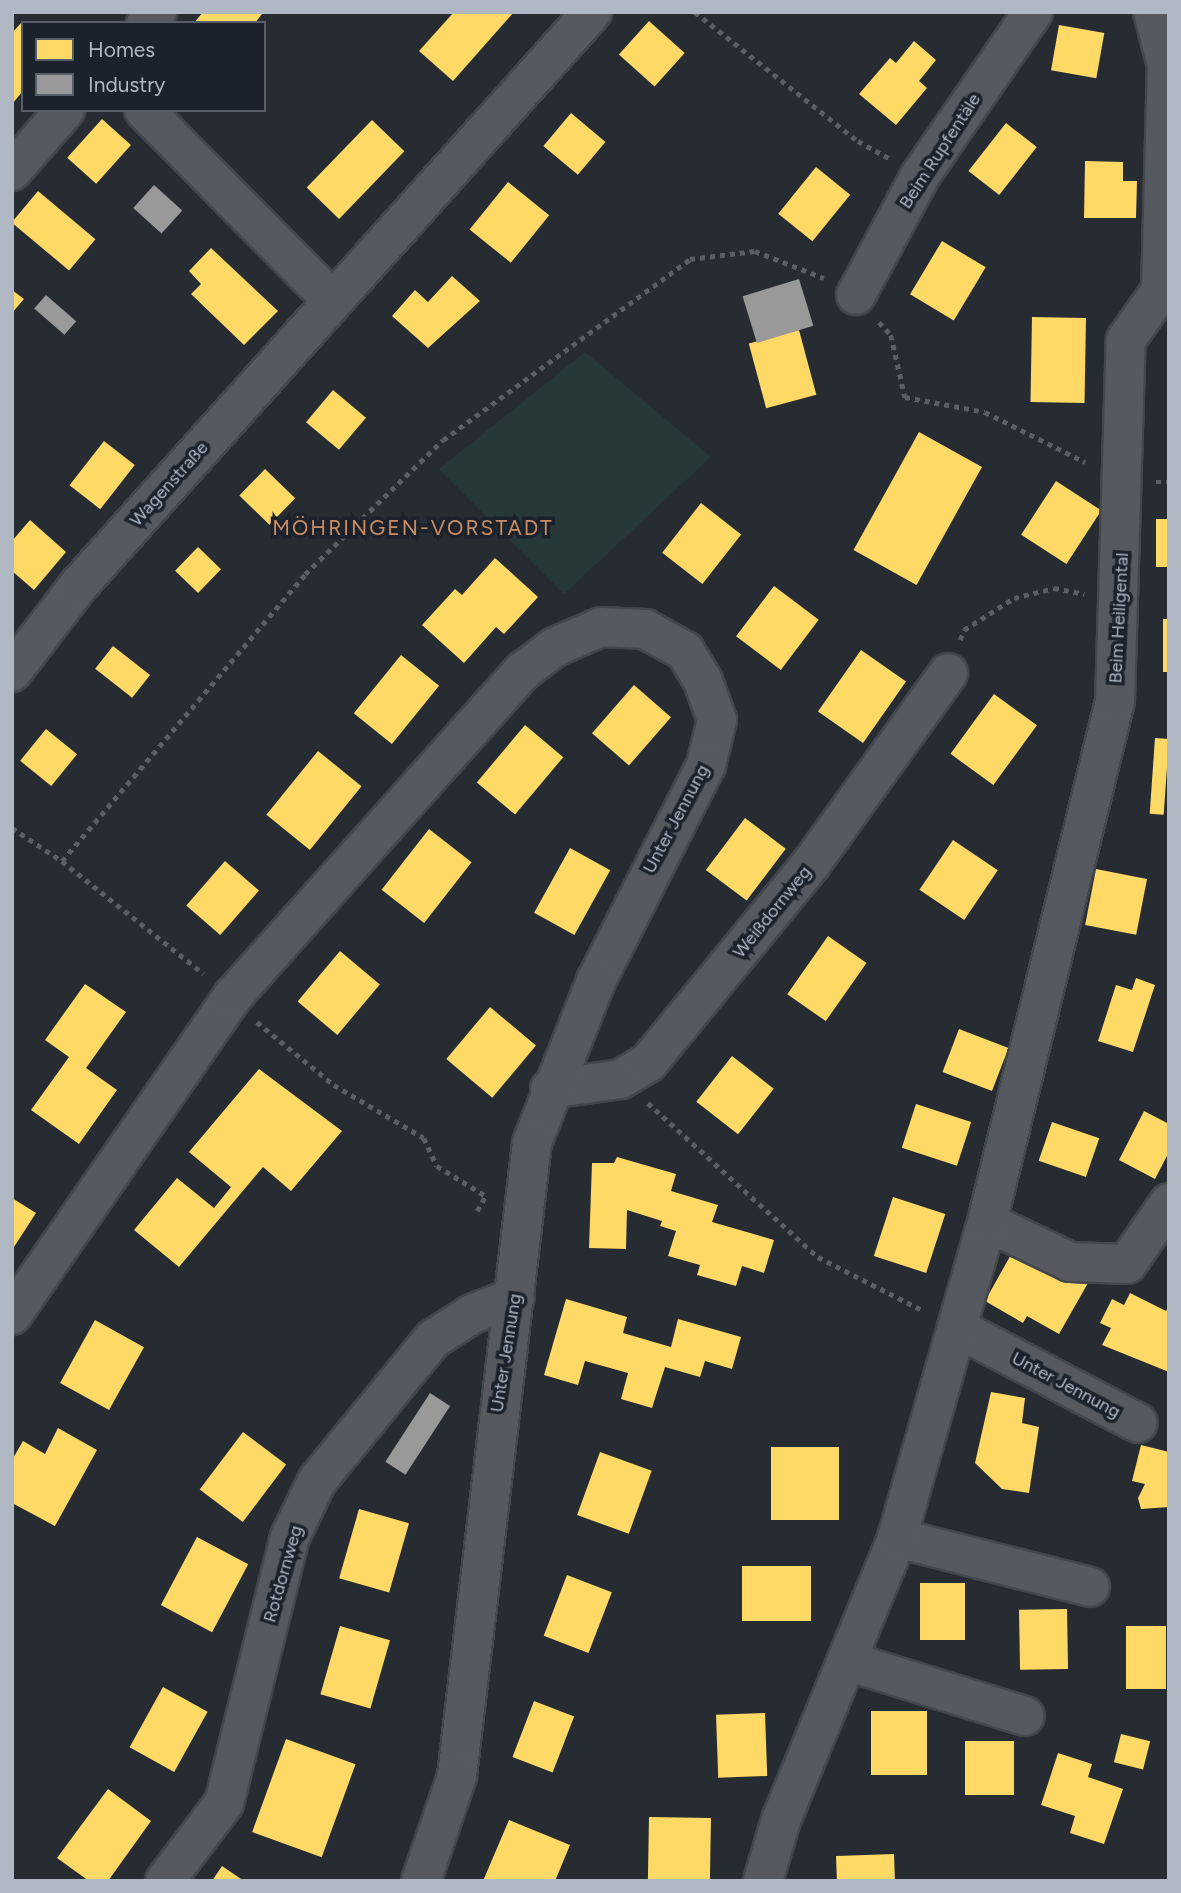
<!DOCTYPE html>
<html>
<head>
<meta charset="utf-8">
<style>
  body { margin:0 }
  #map { position:relative; width:1181px; height:1893px; overflow:hidden; background:#262c32; font-family:Figtree,sans-serif }
  div>[style] { position:absolute }
  [style*='--x'] { left:calc(var(--x)*1px); top:calc(var(--y)*1px); width:calc(var(--w)*1px); rotate:calc(var(--a)*1deg) }
  .green>* { inset:0; background:#273839 }
  .homes>* { inset:0; background:#ffd966; transform-origin:0 0 }
  .industry>* { inset:0; background:#999; transform-origin:0 0 }
  .path>* { height:4.5px; margin-top:-2.25px; transform-origin:0; background:repeating-linear-gradient(90deg,#5a5f65 0 5px,transparent 0 10px) }
  .roads { filter:drop-shadow(2px 0 #42474b) drop-shadow(-2px 0 #42474b) drop-shadow(0 2px #42474b) drop-shadow(0 -2px #42474b) }
  .minor>* { height:38px; margin:-19px; padding:0 19px; transform-origin:19px; border-radius:19px; background:#565a60 }
  span { translate:-50% -50%; white-space:nowrap; text-align:center; line-height:1.15; -webkit-text-stroke:7px #1b222c; paint-order:stroke }
  .street-label { font-size:18px; color:#b0b8c4 }
  .quarter-label { font-size:21px; color:#cc8d62; letter-spacing:2px }
  .frame { position:absolute; inset:0; border:14px solid #b0b8c4; pointer-events:none }
  .legend { position:absolute; left:21px; top:21px; width:245px; height:91px; box-sizing:border-box; background:#1b222c; border:2px solid #575e69; margin:0; padding:9px 12px; list-style:none; font-size:21px; color:#b0b8c4 }
  .legend li { display:flex; align-items:center; gap:14px; height:35px }
  .legend b { width:35px; border:2px solid #575e69 }
</style>
</head>
<body>
<div id="map">
  <div class="green">
    <i style="clip-path:polygon(585px 352px,711px 457px,564px 594px,439px 469px)"></i>
  </div>
  <div class="homes">
    <i style="clip-path:polygon(203px 12px,261px 12px,262px 14px,255px 23px,194px 23px)"></i>
    <i style="clip-path:polygon(454px 12px,514px 12px,453px 81px,419px 51px)"></i>
    <i style="left:649px;top:21px;width:48px;height:45px;rotate:42deg"></i>
    <i style="clip-path:polygon(21px 23px,23px 91px,12px 104px,12px 33px)"></i>
    <i style="left:1059px;top:25px;width:46px;height:46px;rotate:10deg"></i>
    <i style="clip-path:polygon(914px 41px,936px 60px,919px 81px,927px 88px,896px 125px,859px 94px,890px 58px,896px 63px)"></i>
    <i style="left:571px;top:113px;width:45px;height:43px;rotate:40deg"></i>
    <i style="left:102px;top:119px;width:39px;height:52px;rotate:42deg"></i>
    <i style="left:372px;top:120px;width:45px;height:94px;rotate:44deg"></i>
    <i style="left:1006px;top:123px;width:39px;height:61px;rotate:38deg"></i>
    <i style="clip-path:polygon(1085px 161px,1123px 162px,1123px 181px,1137px 181px,1136px 218px,1084px 218px)"></i>
    <i style="left:816px;top:167px;width:44px;height:60px;rotate:39deg"></i>
    <i style="left:508px;top:182px;width:53px;height:61px;rotate:39deg"></i>
    <i style="left:38px;top:191px;width:75px;height:41px;rotate:40deg"></i>
    <i style="left:942px;top:241px;width:51px;height:62px;rotate:31deg"></i>
    <i style="clip-path:polygon(211px 248px,278px 311px,244px 345px,191px 294px,201px 284px,189px 271px)"></i>
    <i style="clip-path:polygon(452px 276px,480px 301px,428px 348px,392px 316px,415px 290px,428px 302px)"></i>
    <i style="clip-path:polygon(12px 290px,24px 299px,12px 313px)"></i>
    <i style="left:1032px;top:317px;width:54px;height:85px;rotate:1deg"></i>
    <i style="left:799px;top:330px;width:67px;height:52px;rotate:75deg"></i>
    <i style="left:333px;top:390px;width:43px;height:42px;rotate:40deg"></i>
    <i style="left:919px;top:432px;width:72px;height:135px;rotate:29deg"></i>
    <i style="left:104px;top:441px;width:39px;height:56px;rotate:38deg"></i>
    <i style="left:265px;top:469px;width:42px;height:37px;rotate:44deg"></i>
    <i style="left:1056px;top:481px;width:54px;height:64px;rotate:33deg"></i>
    <i style="left:701px;top:503px;width:51px;height:63px;rotate:38deg"></i>
    <i style="left:1156px;top:519px;width:13px;height:48px"></i>
    <i style="clip-path:polygon(30px 520px,66px 552px,34px 590px,12px 571px,12px 541px)"></i>
    <i style="left:198px;top:547px;width:32px;height:33px;rotate:44deg"></i>
    <i style="clip-path:polygon(495px 558px,538px 597px,504px 634px,496px 627px,464px 663px,422px 625px,455px 589px,462px 595px)"></i>
    <i style="left:774px;top:586px;width:56px;height:63px;rotate:37deg"></i>
    <i style="left:1163px;top:619px;width:6px;height:53px"></i>
    <i style="left:113px;top:646px;width:47px;height:29px;rotate:38deg"></i>
    <i style="left:861px;top:650px;width:55px;height:75px;rotate:35deg"></i>
    <i style="left:401px;top:655px;width:49px;height:75px;rotate:39deg"></i>
    <i style="left:634px;top:685px;width:49px;height:64px;rotate:41deg"></i>
    <i style="left:994px;top:694px;width:53px;height:74px;rotate:36deg"></i>
    <i style="left:525px;top:725px;width:50px;height:75px;rotate:40deg"></i>
    <i style="left:46px;top:729px;width:40px;height:41px;rotate:39deg"></i>
    <i style="left:1155px;top:738px;width:14px;height:76px;rotate:4deg"></i>
    <i style="left:318px;top:751px;width:56px;height:82px;rotate:39deg"></i>
    <i style="left:745px;top:818px;width:51px;height:65px;rotate:37deg"></i>
    <i style="left:429px;top:829px;width:54px;height:77px;rotate:38deg"></i>
    <i style="left:953px;top:840px;width:54px;height:60px;rotate:34deg"></i>
    <i style="left:570px;top:848px;width:46px;height:74px;rotate:29deg"></i>
    <i style="left:225px;top:861px;width:45px;height:59px;rotate:41deg"></i>
    <i style="left:1096px;top:869px;width:52px;height:57px;rotate:11deg"></i>
    <i style="left:828px;top:936px;width:47px;height:71px;rotate:35deg"></i>
    <i style="left:340px;top:951px;width:52px;height:66px;rotate:40deg"></i>
    <i style="clip-path:polygon(1136px 978px,1155px 985px,1133px 1052px,1098px 1041px,1116px 985px,1132px 990px)"></i>
    <i style="clip-path:polygon(85px 984px,126px 1012px,86px 1068px,117px 1090px,79px 1144px,31px 1110px,69px 1057px,45px 1040px)"></i>
    <i style="left:490px;top:1007px;width:60px;height:68px;rotate:40deg"></i>
    <i style="left:959px;top:1029px;width:53px;height:46px;rotate:21deg"></i>
    <i style="left:732px;top:1056px;width:53px;height:58px;rotate:38deg"></i>
    <i style="clip-path:polygon(259px 1069px,342px 1131px,291px 1191px,263px 1167px,179px 1267px,134px 1230px,177px 1178px,214px 1208px,231px 1187px,189px 1152px)"></i>
    <i style="left:916px;top:1104px;width:58px;height:46px;rotate:18deg"></i>
    <i style="clip-path:polygon(1144px 1111px,1169px 1124px,1169px 1152px,1155px 1179px,1119px 1160px)"></i>
    <i style="left:1052px;top:1122px;width:50px;height:41px;rotate:19deg"></i>
    <i style="clip-path:polygon(617px 1157px,676px 1174px,671px 1191px,718px 1205px,712px 1222px,774px 1240px,764px 1273px,742px 1266px,736px 1286px,697px 1275px,700px 1265px,668px 1256px,676px 1231px,660px 1226px,662px 1221px,627px 1210px,626px 1249px,589px 1248px,592px 1163px,614px 1163px)"></i>
    <i style="left:893px;top:1197px;width:55px;height:62px;rotate:18deg"></i>
    <i style="clip-path:polygon(12px 1198px,36px 1213px,12px 1250px)"></i>
    <i style="clip-path:polygon(1013px 1251px,1051px 1263px,1088px 1283px,1059px 1334px,1027px 1316px,1023px 1323px,985px 1301px)"></i>
    <i style="clip-path:polygon(1130px 1293px,1166px 1311px,1169px 1306px,1169px 1372px,1102px 1345px,1111px 1328px,1100px 1323px,1112px 1299px,1124px 1305px)"></i>
    <i style="clip-path:polygon(566px 1299px,627px 1317px,623px 1333px,671px 1347px,678px 1319px,741px 1337px,732px 1369px,705px 1361px,700px 1377px,665px 1367px,652px 1408px,621px 1399px,628px 1373px,585px 1361px,578px 1385px,544px 1375px)"></i>
    <i style="left:95px;top:1320px;width:56px;height:72px;rotate:29deg"></i>
    <i style="clip-path:polygon(991px 1392px,1025px 1398px,1022px 1423px,1039px 1427px,1029px 1493px,1002px 1489px,975px 1463px)"></i>
    <i style="clip-path:polygon(58px 1428px,97px 1450px,55px 1526px,12px 1503px,12px 1460px,23px 1441px,45px 1454px)"></i>
    <i style="left:243px;top:1432px;width:54px;height:72px;rotate:37deg"></i>
    <i style="clip-path:polygon(1141px 1445px,1169px 1452px,1169px 1507px,1141px 1509px,1138px 1498px,1145px 1484px,1132px 1481px)"></i>
    <i style="left:771px;top:1447px;width:68px;height:73px"></i>
    <i style="left:600px;top:1452px;width:55px;height:67px;rotate:20deg"></i>
    <i style="left:359px;top:1509px;width:52px;height:72px;rotate:16deg"></i>
    <i style="left:197px;top:1537px;width:58px;height:77px;rotate:28deg"></i>
    <i style="left:811px;top:1566px;width:55px;height:69px;rotate:90deg"></i>
    <i style="left:567px;top:1575px;width:48px;height:65px;rotate:21deg"></i>
    <i style="left:920px;top:1583px;width:45px;height:57px"></i>
    <i style="left:1067px;top:1609px;width:60px;height:48px;rotate:89deg"></i>
    <i style="left:340px;top:1626px;width:52px;height:71px;rotate:16deg"></i>
    <i style="left:1126px;top:1626px;width:40px;height:63px"></i>
    <i style="left:163px;top:1687px;width:51px;height:69px;rotate:29deg"></i>
    <i style="left:534px;top:1701px;width:43px;height:60px;rotate:21deg"></i>
    <i style="left:871px;top:1711px;width:56px;height:64px"></i>
    <i style="left:765px;top:1713px;width:63px;height:49px;rotate:88deg"></i>
    <i style="left:1121px;top:1734px;width:30px;height:29px;rotate:14deg"></i>
    <i style="left:286px;top:1739px;width:74px;height:99px;rotate:20deg"></i>
    <i style="left:965px;top:1741px;width:49px;height:54px"></i>
    <i style="clip-path:polygon(1058px 1753px,1092px 1764px,1088px 1777px,1123px 1789px,1104px 1844px,1070px 1833px,1075px 1816px,1041px 1805px)"></i>
    <i style="clip-path:polygon(108px 1789px,151px 1821px,108px 1881px,89px 1881px,57px 1858px)"></i>
    <i style="left:649px;top:1817px;width:62px;height:62px;rotate:1deg"></i>
    <i style="clip-path:polygon(509px 1820px,570px 1845px,555px 1881px,483px 1881px)"></i>
    <i style="left:894px;top:1854px;width:27px;height:58px;rotate:88deg"></i>
    <i style="clip-path:polygon(222px 1866px,244px 1881px,212px 1881px)"></i>
  </div>
  <div class="industry">
    <i style="left:154px;top:185px;width:38px;height:31px;rotate:42deg"></i>
    <i style="left:799px;top:279px;width:49px;height:59px;rotate:73deg"></i>
    <i style="left:46px;top:295px;width:40px;height:18px;rotate:41deg"></i>
    <i style="left:430px;top:1393px;width:24px;height:82px;rotate:33deg"></i>
  </div>
  <div class="path">
    <i style="--x:695;--y:12;--w:208;--a:38.4"></i>
    <i style="--x:858;--y:141;--w:37;--a:29"></i>
    <i style="--x:879;--y:322;--w:18;--a:47"></i>
    <i style="--x:891;--y:335;--w:64;--a:77.3"></i>
    <i style="--x:905;--y:397;--w:81;--a:10.6"></i>
    <i style="--x:985;--y:412;--w:112;--a:26.6"></i>
    <i style="--x:1156;--y:482;--w:13;--a:0"></i>
    <i style="--x:960;--y:640;--w:11;--a:-68"></i>
    <i style="--x:964;--y:630;--w:59;--a:-32.6"></i>
    <i style="--x:1014;--y:598;--w:41;--a:-14"></i>
    <i style="--x:1054;--y:588;--w:31;--a:11"></i>
    <i style="--x:12;--y:828;--w:60;--a:33.4"></i>
    <i style="--x:62;--y:861;--w:181;--a:38.5"></i>
    <i style="--x:62;--y:861;--w:376;--a:-49.7"></i>
    <i style="--x:305;--y:574;--w:192;--a:-44.2"></i>
    <i style="--x:443;--y:440;--w:306;--a:-36.2"></i>
    <i style="--x:690;--y:259;--w:65;--a:-7"></i>
    <i style="--x:755;--y:251;--w:74;--a:21.4"></i>
    <i style="--x:257;--y:1022;--w:99;--a:39.3"></i>
    <i style="--x:334;--y:1085;--w:104;--a:30.5"></i>
    <i style="--x:424;--y:1138;--w:31;--a:65"></i>
    <i style="--x:437;--y:1166;--w:57;--a:31.5"></i>
    <i style="--x:648;--y:1103;--w:229;--a:42.2"></i>
    <i style="--x:818;--y:1257;--w:119;--a:27"></i>
    <i style="--x:477;--y:1211;--w:18;--a:-61"></i>
  </div>
  <div class="roads">
    <div class="minor">
      <i style="--x:146;--y:23;--w:16;--a:-45"></i>
      <i style="--x:144;--y:110;--w:267;--a:45.3"></i>
      <i style="--x:12;--y:171;--w:81;--a:-49"></i>
      <i style="--x:856;--y:295;--w:135;--a:-61.7"></i>
      <i style="--x:920;--y:176;--w:199;--a:-55.4"></i>
      <i style="--x:12;--y:672;--w:108;--a:-52.5"></i>
      <i style="--x:78;--y:586;--w:771;--a:-48.16"></i>
      <i style="--x:550;--y:1089;--w:72;--a:-8"></i>
      <i style="--x:621;--y:1079;--w:31;--a:-31"></i>
      <i style="--x:648;--y:1063;--w:257;--a:-50.7"></i>
      <i style="--x:811;--y:864;--w:235;--a:-54.3"></i>
      <i style="--x:987;--y:1222;--w:92;--a:25.7"></i>
      <i style="--x:1070;--y:1262;--w:57;--a:2"></i>
      <i style="--x:1127;--y:1264;--w:74;--a:-55.5"></i>
      <i style="--x:12;--y:1315;--w:388;--a:-55.3"></i>
      <i style="--x:233;--y:996;--w:436;--a:-48.3"></i>
      <i style="--x:523;--y:671;--w:40;--a:-37"></i>
      <i style="--x:555;--y:647;--w:50;--a:-23.5"></i>
      <i style="--x:601;--y:627;--w:44;--a:2.6"></i>
      <i style="--x:645;--y:629;--w:46;--a:28.8"></i>
      <i style="--x:685;--y:651;--w:35;--a:59"></i>
      <i style="--x:703;--y:681;--w:41;--a:70.3"></i>
      <i style="--x:717;--y:720;--w:46;--a:103.7"></i>
      <i style="--x:706;--y:765;--w:242;--a:117"></i>
      <i style="--x:596;--y:981;--w:174;--a:111.6"></i>
      <i style="--x:532;--y:1143;--w:637;--a:96.76"></i>
      <i style="--x:457;--y:1776;--w:111;--a:108.9"></i>
      <i style="--x:957;--y:1328;--w:204;--a:27.7"></i>
      <i style="--x:897;--y:1538;--w:199;--a:14.2"></i>
      <i style="--x:847;--y:1661;--w:186;--a:17.2"></i>
      <i style="--x:165;--y:1881;--w:98;--a:-52.9"></i>
      <i style="--x:224;--y:1803;--w:274;--a:-76.1"></i>
      <i style="--x:290;--y:1537;--w:62;--a:-64.3"></i>
      <i style="--x:317;--y:1481;--w:183;--a:-50.8"></i>
      <i style="--x:433;--y:1339;--w:46;--a:-32.7"></i>
      <i style="--x:472;--y:1314;--w:46;--a:-21.6"></i>
      <i style="--x:763;--y:1881;--w:64;--a:-73.6"></i>
      <i style="--x:781;--y:1820;--w:305;--a:-67.6"></i>
      <i style="--x:897;--y:1538;--w:329;--a:-74.1"></i>
      <i style="--x:987;--y:1222;--w:536;--a:-76.2"></i>
      <i style="--x:1115;--y:701;--w:361;--a:-88.3"></i>
      <i style="--x:1126;--y:340;--w:61;--a:-55"></i>
      <i style="--x:1161;--y:290;--w:224;--a:-88.5"></i>
      <i style="--x:1167;--y:66;--w:56;--a:-104.5"></i>
    </div>
  </div>
  <div class="street-label">
    <span style="left:940px;top:151px;rotate:-57deg">Beim Rupfentäle</span>
    <span style="left:169px;top:484px;rotate:-48deg">Wagenstraße</span>
    <span style="left:1119px;top:618px;rotate:-87deg">Beim Heiligental</span>
    <span style="left:676px;top:819px;rotate:-62deg">Unter Jennung</span>
    <span style="left:772px;top:912px;rotate:-51deg">Weißdornweg</span>
    <span style="left:506px;top:1353px;rotate:-81deg">Unter Jennung</span>
    <span style="left:1066px;top:1385px;rotate:28deg">Unter Jennung</span>
    <span style="left:283px;top:1574px;rotate:-74deg">Rotdornweg</span>
  </div>
  <div class="quarter-label">
    <span style="left:413px;top:528px">MÖHRINGEN-VORSTADT</span>
  </div>
  <div class="frame"></div>
  <ul class="legend">
  <li><b style="height:19px;background:#ffd966"></b>Homes</li>
  <li><b style="height:19px;background:#999"></b>Industry</li>
  </ul>
</div>
</body>
</html>
